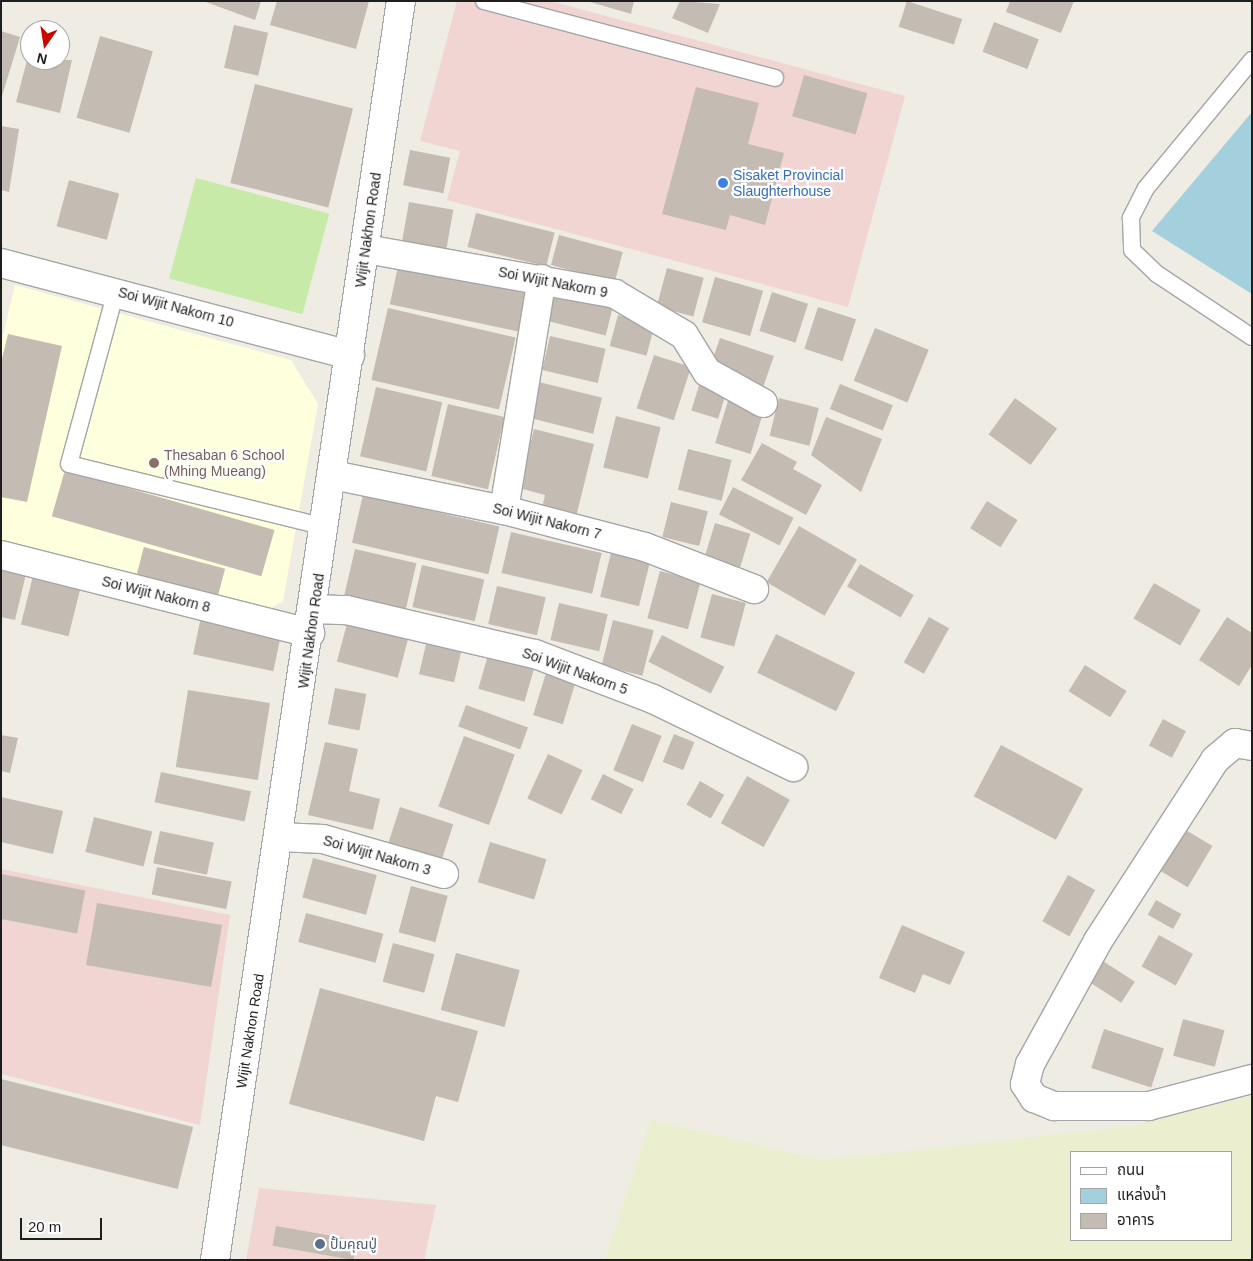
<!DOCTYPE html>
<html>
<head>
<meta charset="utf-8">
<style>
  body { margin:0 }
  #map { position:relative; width:1253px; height:1261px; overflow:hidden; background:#efece4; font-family:Arial,"Noto Sans Thai",sans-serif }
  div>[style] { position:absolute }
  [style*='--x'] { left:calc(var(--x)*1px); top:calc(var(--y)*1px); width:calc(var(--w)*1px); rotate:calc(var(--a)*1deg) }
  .commercial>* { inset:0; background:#f0d5d3 }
  .education>* { inset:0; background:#feffdd }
  .farmland>* { inset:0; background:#ebeecf }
  .grass>* { inset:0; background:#c7eaa9; transform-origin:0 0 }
  .water>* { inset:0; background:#a4cfdd }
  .building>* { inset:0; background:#c4bbb3; transform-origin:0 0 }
  .roads { filter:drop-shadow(1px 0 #a5a5a5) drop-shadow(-1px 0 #a5a5a5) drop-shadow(0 1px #a5a5a5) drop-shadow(0 -1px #a5a5a5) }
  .service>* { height:16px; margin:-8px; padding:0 8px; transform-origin:8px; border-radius:8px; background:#fff }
  .minor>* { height:28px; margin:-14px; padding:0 14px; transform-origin:14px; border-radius:14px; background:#fff }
  .tertiary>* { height:28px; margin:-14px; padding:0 14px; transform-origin:14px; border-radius:14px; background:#fff }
  .dots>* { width:14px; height:14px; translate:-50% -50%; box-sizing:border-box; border:2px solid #fff; border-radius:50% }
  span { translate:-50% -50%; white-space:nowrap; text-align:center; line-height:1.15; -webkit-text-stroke:4.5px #fff; paint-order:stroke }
  .shop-label { font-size:14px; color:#366cbe }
  .left { translate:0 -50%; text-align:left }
  .street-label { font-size:14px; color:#1e1e1e }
  .education-label { font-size:14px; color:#785e54 }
  .service-label { font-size:14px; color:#4e5e75 }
  .frame { position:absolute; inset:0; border:2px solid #1e1e1e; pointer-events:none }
  .legend { position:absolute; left:1070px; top:1151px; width:162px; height:90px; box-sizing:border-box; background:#fff; border:1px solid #a5a5a5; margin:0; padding:6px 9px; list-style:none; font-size:15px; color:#1e1e1e }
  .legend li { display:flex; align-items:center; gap:10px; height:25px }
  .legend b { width:25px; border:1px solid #a5a5a5 }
  .north { position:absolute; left:20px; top:20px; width:50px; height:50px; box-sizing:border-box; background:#fff; border:1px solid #a5a5a5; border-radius:50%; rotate:193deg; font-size:14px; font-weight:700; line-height:20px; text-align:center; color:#1e1e1e }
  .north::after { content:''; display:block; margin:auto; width:18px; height:22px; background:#cc0500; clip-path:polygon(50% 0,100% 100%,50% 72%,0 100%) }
  .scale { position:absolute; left:20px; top:1218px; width:82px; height:22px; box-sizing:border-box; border:2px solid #1e1e1e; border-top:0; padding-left:6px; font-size:15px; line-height:18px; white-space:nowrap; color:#1e1e1e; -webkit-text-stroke:4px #fff; paint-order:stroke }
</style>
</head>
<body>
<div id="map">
  <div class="commercial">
    <i style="clip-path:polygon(457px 1px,550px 1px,905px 96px,848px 307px,447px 200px,460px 151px,420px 141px)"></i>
    <i style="clip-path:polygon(1px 869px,230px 915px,200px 1125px,1px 1074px)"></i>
    <i style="clip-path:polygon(259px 1188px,436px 1205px,424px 1260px,246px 1260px)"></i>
  </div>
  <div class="education">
    <i style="clip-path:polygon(15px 285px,291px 360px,318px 404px,283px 601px,265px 612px,1px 545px,1px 344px)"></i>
  </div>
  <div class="farmland">
    <i style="clip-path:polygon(evenodd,1252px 1096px,1252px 1260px,605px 1260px,651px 1120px,824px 1160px,1133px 1126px,1252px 1096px,1072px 1152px,1232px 1152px,1232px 1240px,1072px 1240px,1072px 1152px)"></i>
  </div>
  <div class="grass">
    <i style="left:196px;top:178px;width:138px;height:104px;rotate:15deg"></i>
  </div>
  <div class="water">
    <i style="clip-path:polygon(1252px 112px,1252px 294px,1152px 231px)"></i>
  </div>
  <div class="building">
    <i style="clip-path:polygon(203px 1px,261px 1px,255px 20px)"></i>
    <i style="clip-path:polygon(277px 1px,369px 1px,356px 49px,270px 25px)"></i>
    <i style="clip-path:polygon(587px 1px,634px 1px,631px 14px)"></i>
    <i style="clip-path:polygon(680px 1px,720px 4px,708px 33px,672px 18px)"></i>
    <i style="left:907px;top:1px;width:58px;height:27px;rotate:18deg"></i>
    <i style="clip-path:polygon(1010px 1px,1074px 1px,1061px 33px,1006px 12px)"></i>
    <i style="left:994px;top:22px;width:48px;height:32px;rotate:21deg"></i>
    <i style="left:234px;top:25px;width:35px;height:44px;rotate:13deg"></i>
    <i style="clip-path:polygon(1px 31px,20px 37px,2px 96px,1px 96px)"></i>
    <i style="left:100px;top:36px;width:55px;height:85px;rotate:16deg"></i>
    <i style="clip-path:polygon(30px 49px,30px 60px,72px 60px,60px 113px,16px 102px)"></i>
    <i style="left:804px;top:75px;width:66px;height:43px;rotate:16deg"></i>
    <i style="left:255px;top:84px;width:101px;height:102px;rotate:14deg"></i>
    <i style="clip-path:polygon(696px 87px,759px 103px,748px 144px,784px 153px,765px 225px,730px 215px,726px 230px,662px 214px)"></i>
    <i style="clip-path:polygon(1px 126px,19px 129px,9px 192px,1px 190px)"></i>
    <i style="left:410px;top:150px;width:41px;height:36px;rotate:11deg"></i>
    <i style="left:69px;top:180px;width:52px;height:48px;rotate:15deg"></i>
    <i style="left:409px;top:202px;width:45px;height:40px;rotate:10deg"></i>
    <i style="left:476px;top:213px;width:81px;height:35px;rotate:14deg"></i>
    <i style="left:559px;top:235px;width:66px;height:31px;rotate:15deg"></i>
    <i style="left:398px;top:266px;width:131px;height:39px;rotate:12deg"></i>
    <i style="left:667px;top:268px;width:38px;height:40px;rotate:15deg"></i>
    <i style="left:715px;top:277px;width:50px;height:47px;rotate:16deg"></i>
    <i style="left:555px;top:291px;width:60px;height:31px;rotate:14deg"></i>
    <i style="left:772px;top:292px;width:38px;height:41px;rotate:18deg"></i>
    <i style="left:818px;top:307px;width:40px;height:44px;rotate:18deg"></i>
    <i style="left:388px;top:308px;width:131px;height:74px;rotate:13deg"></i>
    <i style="left:618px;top:315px;width:38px;height:32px;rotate:15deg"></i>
    <i style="left:875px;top:328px;width:58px;height:57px;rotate:22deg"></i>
    <i style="clip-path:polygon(8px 334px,62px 346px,27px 502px,1px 497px,1px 363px)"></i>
    <i style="left:550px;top:336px;width:57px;height:35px;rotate:13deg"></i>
    <i style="clip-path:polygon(720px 338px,774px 356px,761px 393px,710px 367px)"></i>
    <i style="left:654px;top:355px;width:39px;height:56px;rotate:18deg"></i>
    <i style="left:701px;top:379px;width:28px;height:33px;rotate:17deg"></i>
    <i style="left:539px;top:382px;width:65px;height:37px;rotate:14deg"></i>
    <i style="left:840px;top:384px;width:57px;height:27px;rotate:22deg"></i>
    <i style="left:376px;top:387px;width:68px;height:71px;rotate:13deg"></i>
    <i style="left:779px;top:398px;width:41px;height:39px;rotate:14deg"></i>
    <i style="left:1015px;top:398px;width:52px;height:45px;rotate:36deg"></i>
    <i style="left:728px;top:401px;width:37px;height:44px;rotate:17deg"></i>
    <i style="left:448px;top:404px;width:58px;height:74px;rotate:13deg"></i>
    <i style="left:616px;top:416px;width:46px;height:53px;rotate:14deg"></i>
    <i style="clip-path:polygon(826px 417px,882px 439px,861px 492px,811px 455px)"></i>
    <i style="clip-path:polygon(534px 429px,594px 444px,576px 517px,542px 508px,545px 495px,519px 488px)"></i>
    <i style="clip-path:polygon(762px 443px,797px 462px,793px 469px,822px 485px,806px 515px,741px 480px)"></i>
    <i style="left:688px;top:449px;width:45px;height:42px;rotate:14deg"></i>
    <i style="left:65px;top:470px;width:218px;height:48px;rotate:16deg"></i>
    <i style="left:733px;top:487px;width:68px;height:31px;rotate:27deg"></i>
    <i style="left:363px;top:495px;width:140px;height:49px;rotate:13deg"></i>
    <i style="left:987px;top:501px;width:36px;height:32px;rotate:32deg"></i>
    <i style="left:671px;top:502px;width:38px;height:36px;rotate:14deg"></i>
    <i style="left:715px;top:523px;width:37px;height:35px;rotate:17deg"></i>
    <i style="left:799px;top:526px;width:67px;height:65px;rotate:30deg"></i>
    <i style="left:511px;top:532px;width:93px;height:42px;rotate:13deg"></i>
    <i style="left:144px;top:547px;width:84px;height:33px;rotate:15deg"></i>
    <i style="left:355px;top:549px;width:63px;height:48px;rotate:13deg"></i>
    <i style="left:611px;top:553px;width:40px;height:45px;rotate:14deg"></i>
    <i style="left:860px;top:564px;width:62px;height:26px;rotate:30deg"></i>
    <i style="left:422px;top:565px;width:64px;height:43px;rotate:13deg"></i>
    <i style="clip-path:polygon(1px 568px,26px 574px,15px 620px,1px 617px)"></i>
    <i style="left:660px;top:571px;width:42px;height:49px;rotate:15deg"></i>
    <i style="left:33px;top:576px;width:49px;height:50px;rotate:14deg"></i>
    <i style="left:1154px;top:583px;width:54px;height:41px;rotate:30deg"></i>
    <i style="left:497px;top:586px;width:50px;height:39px;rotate:13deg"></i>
    <i style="left:712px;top:594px;width:35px;height:45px;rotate:15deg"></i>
    <i style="left:559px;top:603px;width:50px;height:38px;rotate:13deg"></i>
    <i style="left:201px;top:617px;width:82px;height:38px;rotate:12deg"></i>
    <i style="left:929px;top:617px;width:23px;height:52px;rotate:29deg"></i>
    <i style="clip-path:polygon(1227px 617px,1252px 633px,1252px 665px,1239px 686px,1199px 660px)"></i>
    <i style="left:348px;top:620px;width:63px;height:43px;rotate:15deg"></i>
    <i style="left:613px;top:620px;width:42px;height:47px;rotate:14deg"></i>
    <i style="left:776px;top:634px;width:88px;height:43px;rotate:26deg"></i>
    <i style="left:662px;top:635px;width:70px;height:30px;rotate:27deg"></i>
    <i style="left:426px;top:644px;width:36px;height:31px;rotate:13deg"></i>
    <i style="left:488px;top:655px;width:48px;height:35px;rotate:16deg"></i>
    <i style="left:1085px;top:665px;width:49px;height:31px;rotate:32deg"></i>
    <i style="left:546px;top:673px;width:31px;height:44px;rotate:17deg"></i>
    <i style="left:335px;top:688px;width:32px;height:37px;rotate:11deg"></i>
    <i style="left:188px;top:690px;width:83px;height:78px;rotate:9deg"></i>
    <i style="left:466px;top:705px;width:66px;height:23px;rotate:20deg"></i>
    <i style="left:1163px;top:719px;width:26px;height:30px;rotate:28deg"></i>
    <i style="left:632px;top:724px;width:32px;height:50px;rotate:22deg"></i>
    <i style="left:674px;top:734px;width:22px;height:30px;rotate:22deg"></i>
    <i style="clip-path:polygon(1px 735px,18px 738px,10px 773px,1px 771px)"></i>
    <i style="left:464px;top:736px;width:54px;height:75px;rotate:20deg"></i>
    <i style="clip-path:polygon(325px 742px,358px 749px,349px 791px,380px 799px,373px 830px,308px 815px)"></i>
    <i style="left:1001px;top:745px;width:93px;height:58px;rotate:28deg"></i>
    <i style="left:548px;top:754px;width:38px;height:49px;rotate:25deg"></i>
    <i style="left:161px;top:772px;width:92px;height:31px;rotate:12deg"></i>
    <i style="left:603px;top:774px;width:34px;height:28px;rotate:26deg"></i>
    <i style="left:747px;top:776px;width:49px;height:54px;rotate:29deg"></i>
    <i style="left:700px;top:781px;width:28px;height:27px;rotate:30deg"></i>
    <i style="clip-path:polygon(1px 797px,63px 811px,53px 854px,1px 842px)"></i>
    <i style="left:400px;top:807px;width:56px;height:38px;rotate:18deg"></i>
    <i style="left:94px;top:817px;width:60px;height:36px;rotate:14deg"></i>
    <i style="left:1179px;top:826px;width:39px;height:48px;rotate:31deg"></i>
    <i style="left:160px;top:831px;width:55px;height:33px;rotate:12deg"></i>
    <i style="left:490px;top:842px;width:59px;height:42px;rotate:17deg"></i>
    <i style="left:313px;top:858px;width:66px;height:41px;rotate:15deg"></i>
    <i style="left:157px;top:867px;width:76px;height:28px;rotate:11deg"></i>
    <i style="left:1px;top:874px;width:86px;height:44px;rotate:11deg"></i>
    <i style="left:1068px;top:875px;width:31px;height:53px;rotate:29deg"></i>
    <i style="left:411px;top:886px;width:38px;height:48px;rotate:15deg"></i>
    <i style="left:1156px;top:900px;width:29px;height:17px;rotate:29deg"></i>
    <i style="left:97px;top:903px;width:127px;height:63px;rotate:10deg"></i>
    <i style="left:306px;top:913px;width:80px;height:30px;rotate:15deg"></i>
    <i style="clip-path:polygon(902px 925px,965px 952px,950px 985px,923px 974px,915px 993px,879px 978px)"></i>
    <i style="left:1159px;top:935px;width:39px;height:36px;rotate:29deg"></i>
    <i style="left:393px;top:943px;width:43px;height:40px;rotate:15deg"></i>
    <i style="left:456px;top:953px;width:66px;height:59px;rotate:15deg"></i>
    <i style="left:1103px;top:961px;width:38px;height:25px;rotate:33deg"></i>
    <i style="clip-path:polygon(320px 988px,478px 1031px,458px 1102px,436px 1096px,424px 1141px,289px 1104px)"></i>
    <i style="left:1183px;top:1019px;width:43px;height:38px;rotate:15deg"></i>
    <i style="left:1104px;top:1029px;width:63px;height:41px;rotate:18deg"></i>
    <i style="left:1px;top:1079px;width:198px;height:64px;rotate:14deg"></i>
    <i style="left:276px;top:1226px;width:82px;height:20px;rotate:10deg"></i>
  </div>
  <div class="roads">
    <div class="service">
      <i style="--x:484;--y:1;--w:301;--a:14.8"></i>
      <i style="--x:1252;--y:60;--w:166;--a:129.6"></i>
      <i style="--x:1146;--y:188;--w:34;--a:117"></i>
      <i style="--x:1131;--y:218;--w:32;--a:88"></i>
      <i style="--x:1132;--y:250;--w:35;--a:44"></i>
      <i style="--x:1157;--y:274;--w:114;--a:33.6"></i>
      <i style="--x:116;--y:291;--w:179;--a:105.2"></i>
      <i style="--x:69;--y:464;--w:265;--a:13.8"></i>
    </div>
    <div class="minor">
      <i style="--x:366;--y:249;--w:253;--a:10.2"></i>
      <i style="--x:615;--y:294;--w:80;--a:30.7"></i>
      <i style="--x:684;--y:335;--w:44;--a:58.1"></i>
      <i style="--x:707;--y:372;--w:64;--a:29"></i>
      <i style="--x:1;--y:263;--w:361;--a:14.8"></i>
      <i style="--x:333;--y:475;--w:175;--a:11.6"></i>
      <i style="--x:504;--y:510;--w:146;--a:14.7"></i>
      <i style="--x:645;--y:547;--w:117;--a:21.1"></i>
      <i style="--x:504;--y:510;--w:234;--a:-80.7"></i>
      <i style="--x:1;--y:555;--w:319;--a:14.2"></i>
      <i style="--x:314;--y:609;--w:33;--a:2"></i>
      <i style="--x:347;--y:610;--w:193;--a:13.2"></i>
      <i style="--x:535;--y:654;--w:126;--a:20.9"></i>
      <i style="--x:653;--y:699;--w:156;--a:25.9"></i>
      <i style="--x:1252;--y:746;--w:17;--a:-170"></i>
      <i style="--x:1235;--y:743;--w:26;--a:140"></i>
      <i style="--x:1215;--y:760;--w:216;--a:122.9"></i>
      <i style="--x:1098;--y:941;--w:141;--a:118.9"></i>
      <i style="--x:1030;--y:1064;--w:21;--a:104"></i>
      <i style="--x:1025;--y:1084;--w:17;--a:57"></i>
      <i style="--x:1034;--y:1098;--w:22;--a:22"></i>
      <i style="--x:1054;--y:1106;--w:95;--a:0"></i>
      <i style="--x:1149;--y:1106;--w:106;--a:-14.7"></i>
      <i style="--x:279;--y:837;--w:44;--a:2.6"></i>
      <i style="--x:323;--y:839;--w:126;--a:16.1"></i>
    </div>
    <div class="tertiary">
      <i style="--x:215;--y:1260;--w:1273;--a:-81.6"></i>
    </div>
  </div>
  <div class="dots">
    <i style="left:723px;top:183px;background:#3f7fe0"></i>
    <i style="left:154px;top:463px;background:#8d6e63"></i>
    <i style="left:320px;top:1244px;background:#5c6f8a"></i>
  </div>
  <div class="shop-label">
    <span class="left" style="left:733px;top:183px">Sisaket Provincial<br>Slaughterhouse</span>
  </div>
  <div class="street-label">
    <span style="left:368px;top:230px;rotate:-82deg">Wijit Nakhon Road</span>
    <span style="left:553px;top:282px;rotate:11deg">Soi Wijit Nakorn 9</span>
    <span style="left:176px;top:307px;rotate:15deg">Soi Wijit Nakorn 10</span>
    <span style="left:547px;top:521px;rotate:14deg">Soi Wijit Nakorn 7</span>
    <span style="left:156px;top:594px;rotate:14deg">Soi Wijit Nakorn 8</span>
    <span style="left:311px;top:631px;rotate:-82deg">Wijit Nakhon Road</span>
    <span style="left:575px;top:671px;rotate:20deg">Soi Wijit Nakorn 5</span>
    <span style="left:377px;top:855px;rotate:16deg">Soi Wijit Nakorn 3</span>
    <span style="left:250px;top:1031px;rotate:-81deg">Wijit Nakhon Road</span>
  </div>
  <div class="education-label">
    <span class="left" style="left:164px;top:463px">Thesaban 6 School<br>(Mhing Mueang)</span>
  </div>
  <div class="service-label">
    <span class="left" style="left:330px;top:1244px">ปั้มคุณปู่</span>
  </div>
  <div class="frame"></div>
  <ul class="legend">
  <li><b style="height:6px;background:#fff"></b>ถนน</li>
  <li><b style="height:14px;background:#a4cfdd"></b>แหล่งน้ำ</li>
  <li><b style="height:14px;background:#c4bbb3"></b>อาคาร</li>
  </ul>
  <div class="north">N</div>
  <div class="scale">20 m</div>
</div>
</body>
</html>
